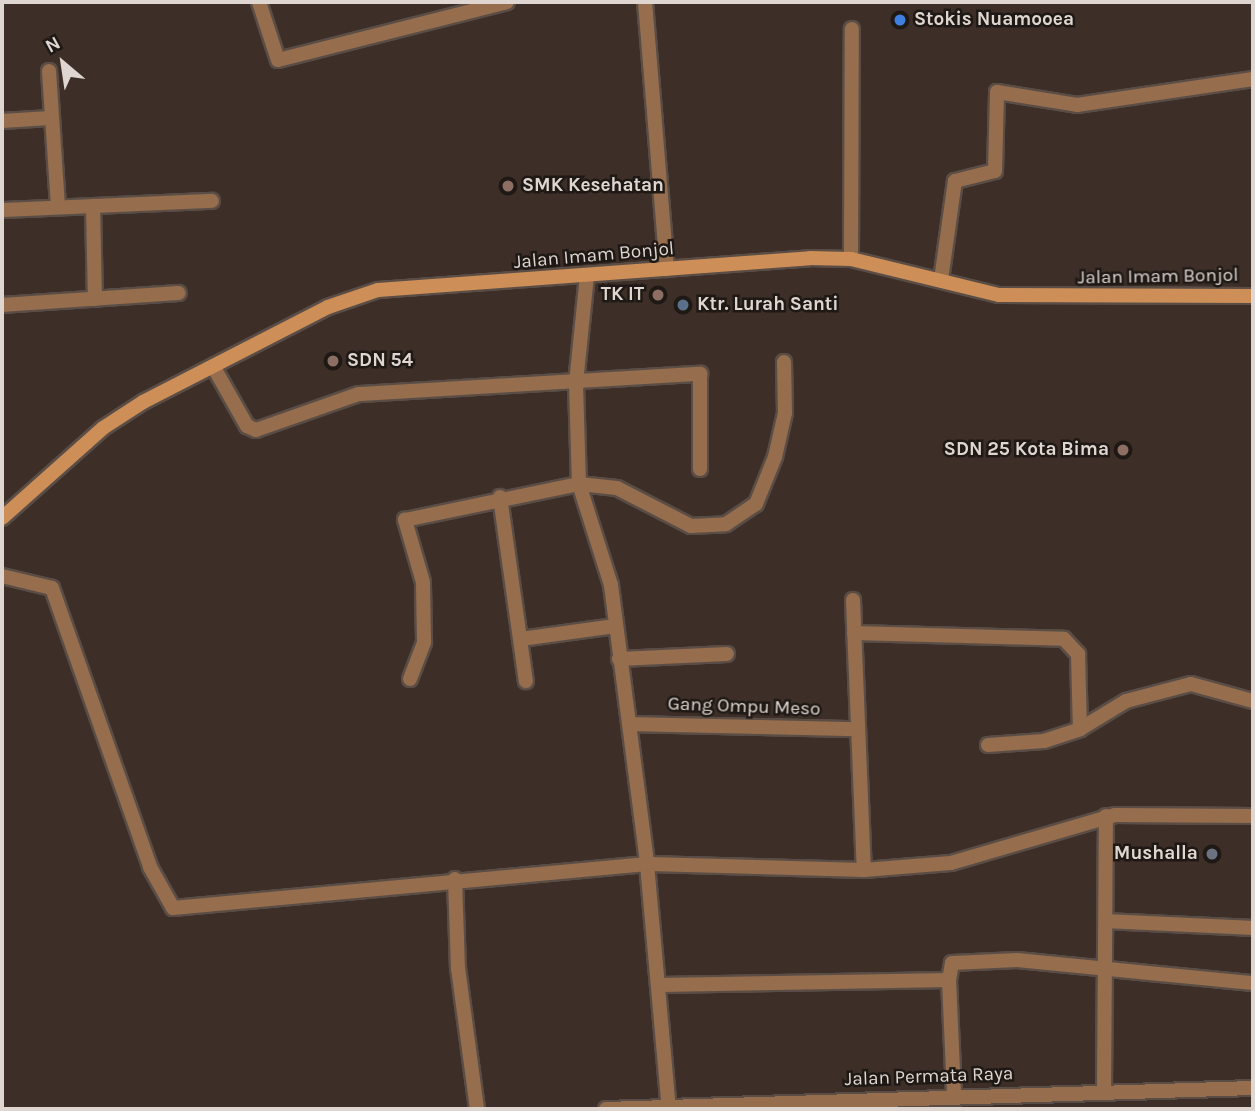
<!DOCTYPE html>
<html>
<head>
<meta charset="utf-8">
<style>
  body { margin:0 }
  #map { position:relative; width:1255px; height:1111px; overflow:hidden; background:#3d2f27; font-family:Karla,sans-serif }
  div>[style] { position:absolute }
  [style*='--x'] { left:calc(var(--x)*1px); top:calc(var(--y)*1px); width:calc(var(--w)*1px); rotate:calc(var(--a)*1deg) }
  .roads { filter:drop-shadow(2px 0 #5a4d46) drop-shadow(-2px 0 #5a4d46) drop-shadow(0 2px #5a4d46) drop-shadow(0 -2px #5a4d46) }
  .street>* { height:14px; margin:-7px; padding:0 7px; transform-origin:7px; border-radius:7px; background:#966e4d }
  .secondary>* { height:14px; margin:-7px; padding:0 7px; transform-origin:7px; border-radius:7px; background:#cd8f57 }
  .dots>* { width:19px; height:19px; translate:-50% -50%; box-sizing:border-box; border:4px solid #1f1915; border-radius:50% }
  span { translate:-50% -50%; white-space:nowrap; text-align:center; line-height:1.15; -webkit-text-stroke:5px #1f1915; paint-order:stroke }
  .poi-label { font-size:19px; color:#dfd6d1; font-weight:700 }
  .left { translate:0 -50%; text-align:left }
  .right { translate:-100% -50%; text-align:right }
  .street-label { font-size:19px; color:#dfd6d1 }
  .frame { position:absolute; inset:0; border:4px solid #dfd6d1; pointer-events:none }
  .north { position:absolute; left:28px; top:28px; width:70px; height:70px; -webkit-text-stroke:5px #1f1915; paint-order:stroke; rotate:331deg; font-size:19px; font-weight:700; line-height:28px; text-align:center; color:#dfd6d1 }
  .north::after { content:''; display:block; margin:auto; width:24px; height:32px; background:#dfd6d1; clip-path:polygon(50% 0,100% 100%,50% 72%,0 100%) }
</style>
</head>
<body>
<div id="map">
  <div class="roads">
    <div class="street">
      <i style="--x:259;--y:2;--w:61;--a:71.9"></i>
      <i style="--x:278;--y:60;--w:236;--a:-14.2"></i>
      <i style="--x:645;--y:2;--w:268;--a:85.3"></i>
      <i style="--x:49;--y:71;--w:135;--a:86.2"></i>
      <i style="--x:2;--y:121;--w:48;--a:-3.6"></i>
      <i style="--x:93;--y:206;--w:93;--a:88.8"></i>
      <i style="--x:2;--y:210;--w:210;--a:-2.5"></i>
      <i style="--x:851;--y:259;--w:230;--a:-89.8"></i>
      <i style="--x:587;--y:275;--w:110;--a:95.8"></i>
      <i style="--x:576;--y:384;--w:100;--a:88.3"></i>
      <i style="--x:579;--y:484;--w:106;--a:72.4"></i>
      <i style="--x:611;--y:585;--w:281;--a:82.6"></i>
      <i style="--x:647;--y:864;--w:246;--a:84.9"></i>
      <i style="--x:941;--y:280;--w:100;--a:-82"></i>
      <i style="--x:955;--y:181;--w:41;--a:-14"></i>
      <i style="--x:995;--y:171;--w:79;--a:-88.5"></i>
      <i style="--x:997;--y:92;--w:81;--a:9.2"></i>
      <i style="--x:1077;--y:105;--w:178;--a:-8.4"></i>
      <i style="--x:2;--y:305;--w:177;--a:-3.9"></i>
      <i style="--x:213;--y:366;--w:69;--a:60.5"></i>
      <i style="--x:247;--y:426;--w:10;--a:24"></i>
      <i style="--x:256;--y:430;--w:109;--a:-19.3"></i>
      <i style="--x:359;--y:394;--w:342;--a:-3.4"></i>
      <i style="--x:700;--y:374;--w:95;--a:90"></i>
      <i style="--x:500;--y:497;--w:186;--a:82"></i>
      <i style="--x:2;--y:576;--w:51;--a:13.5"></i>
      <i style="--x:52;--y:588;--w:296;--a:70.6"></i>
      <i style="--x:150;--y:867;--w:47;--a:60.7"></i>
      <i style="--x:173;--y:908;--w:476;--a:-5.3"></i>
      <i style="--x:647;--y:864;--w:217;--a:1.6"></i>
      <i style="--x:864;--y:870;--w:87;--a:-4.6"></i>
      <i style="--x:951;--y:863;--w:171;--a:-16.3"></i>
      <i style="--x:1115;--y:815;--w:138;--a:0.4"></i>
      <i style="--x:853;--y:600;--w:270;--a:87.7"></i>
      <i style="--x:854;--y:633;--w:210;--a:1.6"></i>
      <i style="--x:1064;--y:639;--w:21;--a:47"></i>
      <i style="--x:1078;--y:654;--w:75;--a:88.5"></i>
      <i style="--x:521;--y:639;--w:95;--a:-7.9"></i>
      <i style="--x:619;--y:659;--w:108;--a:-2.7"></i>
      <i style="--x:410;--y:679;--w:40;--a:-69"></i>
      <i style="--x:424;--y:642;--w:60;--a:-91"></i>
      <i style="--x:423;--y:582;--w:65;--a:-106.2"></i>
      <i style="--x:405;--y:520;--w:178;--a:-11.7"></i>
      <i style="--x:579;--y:484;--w:38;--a:6"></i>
      <i style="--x:617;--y:488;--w:83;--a:27.2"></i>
      <i style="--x:691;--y:526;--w:35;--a:-3"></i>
      <i style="--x:726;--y:524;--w:36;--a:-34"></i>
      <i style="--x:756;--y:504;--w:51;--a:-68"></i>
      <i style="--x:775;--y:457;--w:45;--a:-77.2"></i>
      <i style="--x:785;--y:413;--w:51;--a:-91.1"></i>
      <i style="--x:629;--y:724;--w:229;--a:1.3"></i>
      <i style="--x:988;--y:745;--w:56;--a:-4.1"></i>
      <i style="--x:1044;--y:741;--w:38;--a:-18"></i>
      <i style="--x:1080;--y:729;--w:54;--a:-31.3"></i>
      <i style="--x:1126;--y:701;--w:67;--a:-14.7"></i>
      <i style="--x:1191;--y:684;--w:64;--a:15.3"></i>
      <i style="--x:455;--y:879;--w:89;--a:88.1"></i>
      <i style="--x:458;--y:968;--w:142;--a:82.3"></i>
      <i style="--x:1106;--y:921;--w:147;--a:2.7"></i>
      <i style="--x:949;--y:980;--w:17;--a:-80"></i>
      <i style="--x:952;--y:963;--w:65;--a:-2.6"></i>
      <i style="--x:1017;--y:960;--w:237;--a:5.6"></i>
      <i style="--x:660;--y:985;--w:289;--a:-1"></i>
      <i style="--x:949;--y:980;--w:115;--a:87.5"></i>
      <i style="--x:1104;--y:1092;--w:276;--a:-89.6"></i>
      <i style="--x:606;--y:1109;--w:647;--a:-1.86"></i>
    </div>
    <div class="secondary">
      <i style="--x:2;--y:518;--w:135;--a:-41.7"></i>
      <i style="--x:103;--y:428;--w:48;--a:-33"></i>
      <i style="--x:143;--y:402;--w:208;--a:-27.2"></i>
      <i style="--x:328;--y:307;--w:53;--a:-18.8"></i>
      <i style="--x:378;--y:290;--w:433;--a:-4.2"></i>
      <i style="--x:810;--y:258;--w:41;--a:1.4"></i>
      <i style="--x:851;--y:259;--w:152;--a:13.7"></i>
      <i style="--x:999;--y:295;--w:254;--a:0.2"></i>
    </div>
  </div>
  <div class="dots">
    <i style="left:900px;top:20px;background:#3f7fe0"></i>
    <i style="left:508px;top:186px;background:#8d6e63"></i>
    <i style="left:658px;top:295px;background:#8d6e63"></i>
    <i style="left:683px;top:305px;background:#5c6f8a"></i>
    <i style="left:333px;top:361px;background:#8d6e63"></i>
    <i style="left:1123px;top:450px;background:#8d6e63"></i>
    <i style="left:1212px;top:854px;background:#6b7280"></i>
  </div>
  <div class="poi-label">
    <span class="left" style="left:914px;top:20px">Stokis Nuamooea</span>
    <span class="left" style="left:522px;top:186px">SMK Kesehatan</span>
    <span class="right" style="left:644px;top:295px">TK IT</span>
    <span class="left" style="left:697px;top:305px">Ktr. Lurah Santi</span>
    <span class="left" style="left:347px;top:361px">SDN 54</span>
    <span class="right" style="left:1109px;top:450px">SDN 25 Kota Bima</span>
    <span class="right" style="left:1198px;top:854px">Mushalla</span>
  </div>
  <div class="street-label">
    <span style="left:594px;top:256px;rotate:-5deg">Jalan Imam Bonjol</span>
    <span style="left:1158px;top:277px;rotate:-1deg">Jalan Imam Bonjol</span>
    <span style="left:744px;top:707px;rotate:2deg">Gang Ompu Meso</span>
    <span style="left:929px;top:1077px;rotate:-2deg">Jalan Permata Raya</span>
  </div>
  <div class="frame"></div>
  <div class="north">N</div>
</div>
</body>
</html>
